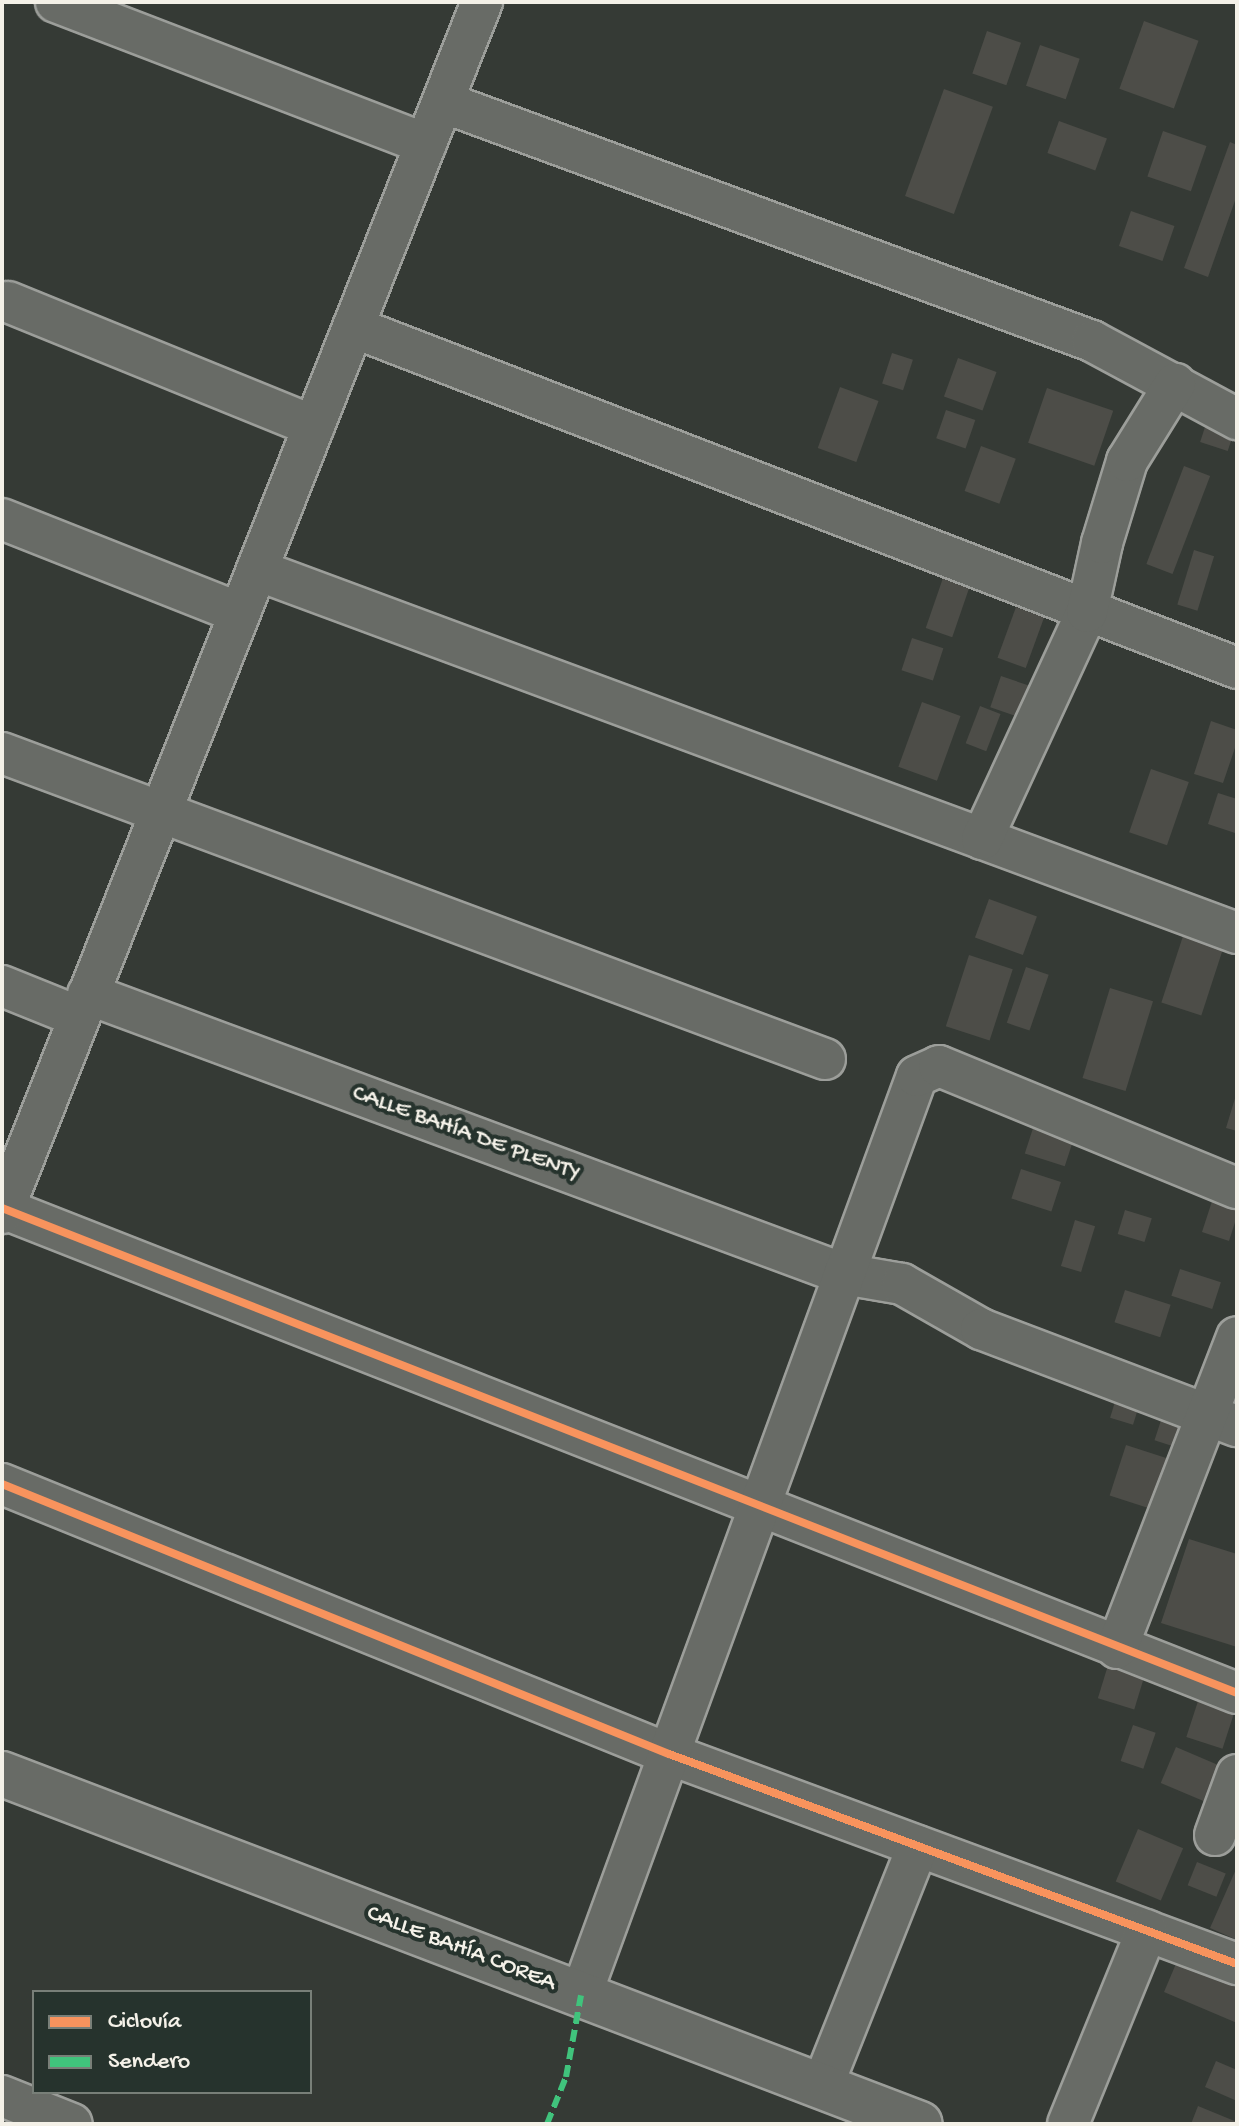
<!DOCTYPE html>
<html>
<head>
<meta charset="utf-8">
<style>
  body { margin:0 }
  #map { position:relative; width:1239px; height:2126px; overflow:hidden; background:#353a35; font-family:"Gochi Hand",sans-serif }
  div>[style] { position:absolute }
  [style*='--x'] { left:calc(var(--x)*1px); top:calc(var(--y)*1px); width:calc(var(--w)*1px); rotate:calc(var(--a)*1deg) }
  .building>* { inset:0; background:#4d4d48; transform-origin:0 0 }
  .roads { filter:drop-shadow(2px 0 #9c9e9a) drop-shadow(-2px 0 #9c9e9a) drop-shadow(0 2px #9c9e9a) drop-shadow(0 -2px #9c9e9a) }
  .street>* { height:40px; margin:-20px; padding:0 20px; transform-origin:20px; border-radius:20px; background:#686b66 }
  .secondary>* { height:44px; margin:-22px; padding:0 22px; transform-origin:22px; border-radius:22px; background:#686b66 }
  .quiet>* { height:6px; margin-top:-3px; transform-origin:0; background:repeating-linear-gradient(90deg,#40c37c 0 12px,transparent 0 18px) }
  .cycleway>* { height:8px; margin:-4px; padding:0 4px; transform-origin:4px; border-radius:4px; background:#f8935d }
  span { translate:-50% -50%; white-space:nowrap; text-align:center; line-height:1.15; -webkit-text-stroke:8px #26332d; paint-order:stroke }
  .street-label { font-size:24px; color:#f4f1e8 }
  .frame { position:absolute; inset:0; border:4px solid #f4f1e8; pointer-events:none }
  .legend { position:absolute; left:32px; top:1990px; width:280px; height:104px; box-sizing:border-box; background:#26332d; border:2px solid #787f78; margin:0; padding:10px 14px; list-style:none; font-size:24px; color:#f4f1e8 }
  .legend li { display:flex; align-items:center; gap:16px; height:40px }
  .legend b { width:40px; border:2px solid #787f78 }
</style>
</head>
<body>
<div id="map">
  <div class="building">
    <i style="left:1144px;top:21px;width:58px;height:72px;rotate:20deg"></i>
    <i style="left:987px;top:31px;width:36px;height:45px;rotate:19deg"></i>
    <i style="left:1040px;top:45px;width:42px;height:43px;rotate:19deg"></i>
    <i style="left:944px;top:89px;width:52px;height:114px;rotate:20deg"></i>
    <i style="left:1059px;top:121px;width:51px;height:34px;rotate:20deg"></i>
    <i style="left:1163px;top:131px;width:46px;height:48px;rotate:19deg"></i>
    <i style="clip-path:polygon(1230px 142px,1237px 145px,1237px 195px,1208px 277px,1184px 268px)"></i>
    <i style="left:1131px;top:211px;width:46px;height:37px;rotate:19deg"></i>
    <i style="left:892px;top:353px;width:22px;height:32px;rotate:18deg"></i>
    <i style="left:958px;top:358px;width:41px;height:41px;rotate:20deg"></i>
    <i style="left:840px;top:387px;width:41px;height:65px;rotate:20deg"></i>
    <i style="left:1047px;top:388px;width:70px;height:58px;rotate:19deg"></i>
    <i style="left:946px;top:410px;width:31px;height:30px;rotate:19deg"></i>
    <i style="left:1206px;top:424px;width:29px;height:19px;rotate:18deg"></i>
    <i style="left:981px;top:446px;width:37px;height:48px;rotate:20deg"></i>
    <i style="left:1184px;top:466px;width:28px;height:105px;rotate:21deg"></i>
    <i style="left:1194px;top:550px;width:21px;height:57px;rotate:17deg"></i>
    <i style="left:943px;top:578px;width:28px;height:53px;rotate:19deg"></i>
    <i style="left:1016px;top:607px;width:30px;height:54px;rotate:20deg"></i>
    <i style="left:912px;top:638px;width:33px;height:34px;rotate:18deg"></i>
    <i style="left:1001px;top:676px;width:34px;height:33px;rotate:19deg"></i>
    <i style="left:922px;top:702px;width:41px;height:69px;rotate:20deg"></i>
    <i style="left:980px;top:706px;width:22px;height:40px;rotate:21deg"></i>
    <i style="clip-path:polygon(1211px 721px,1237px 730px,1237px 742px,1223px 783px,1194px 774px)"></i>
    <i style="left:1151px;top:769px;width:40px;height:67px;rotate:19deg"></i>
    <i style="clip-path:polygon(1218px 793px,1237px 799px,1235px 833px,1208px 824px)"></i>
    <i style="left:989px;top:899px;width:51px;height:41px;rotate:20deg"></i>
    <i style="left:1183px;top:936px;width:42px;height:70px;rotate:18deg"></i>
    <i style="left:969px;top:955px;width:46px;height:75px;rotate:18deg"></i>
    <i style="left:1026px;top:967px;width:24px;height:59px;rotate:19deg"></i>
    <i style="left:1110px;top:988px;width:45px;height:94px;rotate:17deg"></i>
    <i style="clip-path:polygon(1236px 1095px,1237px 1095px,1237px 1131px,1226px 1128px)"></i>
    <i style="left:1035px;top:1122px;width:42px;height:33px;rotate:18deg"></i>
    <i style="left:1021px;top:1169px;width:42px;height:31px;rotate:18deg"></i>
    <i style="clip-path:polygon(1215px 1192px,1237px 1199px,1237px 1216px,1229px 1241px,1202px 1232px)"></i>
    <i style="left:1125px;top:1210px;width:28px;height:25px;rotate:17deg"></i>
    <i style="left:1075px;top:1220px;width:21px;height:48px;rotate:17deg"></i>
    <i style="left:1180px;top:1269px;width:43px;height:28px;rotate:18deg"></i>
    <i style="left:1125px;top:1290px;width:48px;height:34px;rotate:18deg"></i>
    <i style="left:1118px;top:1392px;width:24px;height:27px;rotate:17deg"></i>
    <i style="left:1165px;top:1408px;width:26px;height:34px;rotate:18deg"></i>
    <i style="left:1126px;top:1445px;width:52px;height:53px;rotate:18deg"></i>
    <i style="clip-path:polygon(1189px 1539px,1237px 1554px,1237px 1647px,1161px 1623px)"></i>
    <i style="left:1109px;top:1662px;width:38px;height:38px;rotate:17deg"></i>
    <i style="left:1199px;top:1698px;width:38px;height:41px;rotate:18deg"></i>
    <i style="left:1133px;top:1725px;width:24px;height:38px;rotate:19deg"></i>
    <i style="left:1176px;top:1747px;width:56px;height:39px;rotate:23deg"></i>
    <i style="left:1138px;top:1829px;width:49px;height:57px;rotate:23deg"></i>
    <i style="left:1197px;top:1862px;width:31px;height:25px;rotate:22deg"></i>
    <i style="clip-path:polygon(1237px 1867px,1237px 1940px,1210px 1928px)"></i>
    <i style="clip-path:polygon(1178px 1959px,1237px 1985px,1237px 2023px,1164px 1992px)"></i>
    <i style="clip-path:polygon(1216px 2061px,1237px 2070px,1237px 2101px,1205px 2087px)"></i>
    <i style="clip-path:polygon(1198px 2106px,1237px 2122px,1237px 2124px,1191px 2124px)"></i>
  </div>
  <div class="roads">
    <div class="street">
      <i style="--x:56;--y:2;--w:396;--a:21"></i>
      <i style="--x:443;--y:102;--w:692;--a:20.22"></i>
      <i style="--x:1092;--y:341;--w:165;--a:28.3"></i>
      <i style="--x:8;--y:302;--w:330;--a:22.1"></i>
      <i style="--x:353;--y:327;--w:947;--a:21.09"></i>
      <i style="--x:2;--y:519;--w:255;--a:21.6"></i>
      <i style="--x:257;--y:570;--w:1045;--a:20.33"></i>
      <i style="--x:2;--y:753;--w:878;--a:20.4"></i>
      <i style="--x:982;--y:839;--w:250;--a:-65.2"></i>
      <i style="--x:1087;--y:612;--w:71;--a:-77.7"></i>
      <i style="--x:1102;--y:543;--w:86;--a:-73"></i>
      <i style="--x:1127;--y:461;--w:91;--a:-58.1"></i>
      <i style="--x:2;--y:986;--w:83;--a:21.9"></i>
      <i style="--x:88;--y:994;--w:806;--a:20.32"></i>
      <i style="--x:844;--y:1274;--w:59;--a:9.8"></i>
      <i style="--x:902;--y:1284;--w:91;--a:29.7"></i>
      <i style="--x:981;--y:1329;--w:274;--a:20.8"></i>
      <i style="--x:2;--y:1208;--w:1327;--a:21.44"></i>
      <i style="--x:2;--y:1213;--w:1303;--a:-68.38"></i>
      <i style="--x:2;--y:1484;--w:720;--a:22.04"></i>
      <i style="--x:669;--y:1754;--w:606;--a:20.29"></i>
      <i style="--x:1117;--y:1648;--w:333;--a:-68.9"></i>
      <i style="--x:1215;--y:1835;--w:64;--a:-69.9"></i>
      <i style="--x:581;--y:1995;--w:978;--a:-69.92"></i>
      <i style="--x:917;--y:1076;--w:24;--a:-24"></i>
      <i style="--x:939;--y:1066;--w:322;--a:22.3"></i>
      <i style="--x:822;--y:2087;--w:259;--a:-68.3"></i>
      <i style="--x:2;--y:2096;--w:75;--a:21.8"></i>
      <i style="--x:1068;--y:2124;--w:209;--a:-67.8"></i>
    </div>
    <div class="secondary">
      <i style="--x:2;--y:1774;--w:982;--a:20.87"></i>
    </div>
  </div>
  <div class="quiet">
    <i style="--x:547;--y:2124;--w:51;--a:-68"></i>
    <i style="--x:566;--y:2077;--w:83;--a:-79.6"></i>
  </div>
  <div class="cycleway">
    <i style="--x:2;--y:1208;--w:1327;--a:21.44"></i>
    <i style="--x:2;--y:1484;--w:720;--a:22.04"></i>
    <i style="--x:669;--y:1754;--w:606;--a:20.29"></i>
  </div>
  <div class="street-label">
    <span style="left:466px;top:1134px;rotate:20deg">CALLE BAHÍA DE PLENTY</span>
    <span style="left:461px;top:1949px;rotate:21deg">CALLE BAHÍA COREA</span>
  </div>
  <div class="frame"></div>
  <ul class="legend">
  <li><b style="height:10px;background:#f8935d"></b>Ciclovía</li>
  <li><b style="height:10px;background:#40c37c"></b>Sendero</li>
  </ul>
</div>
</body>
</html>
